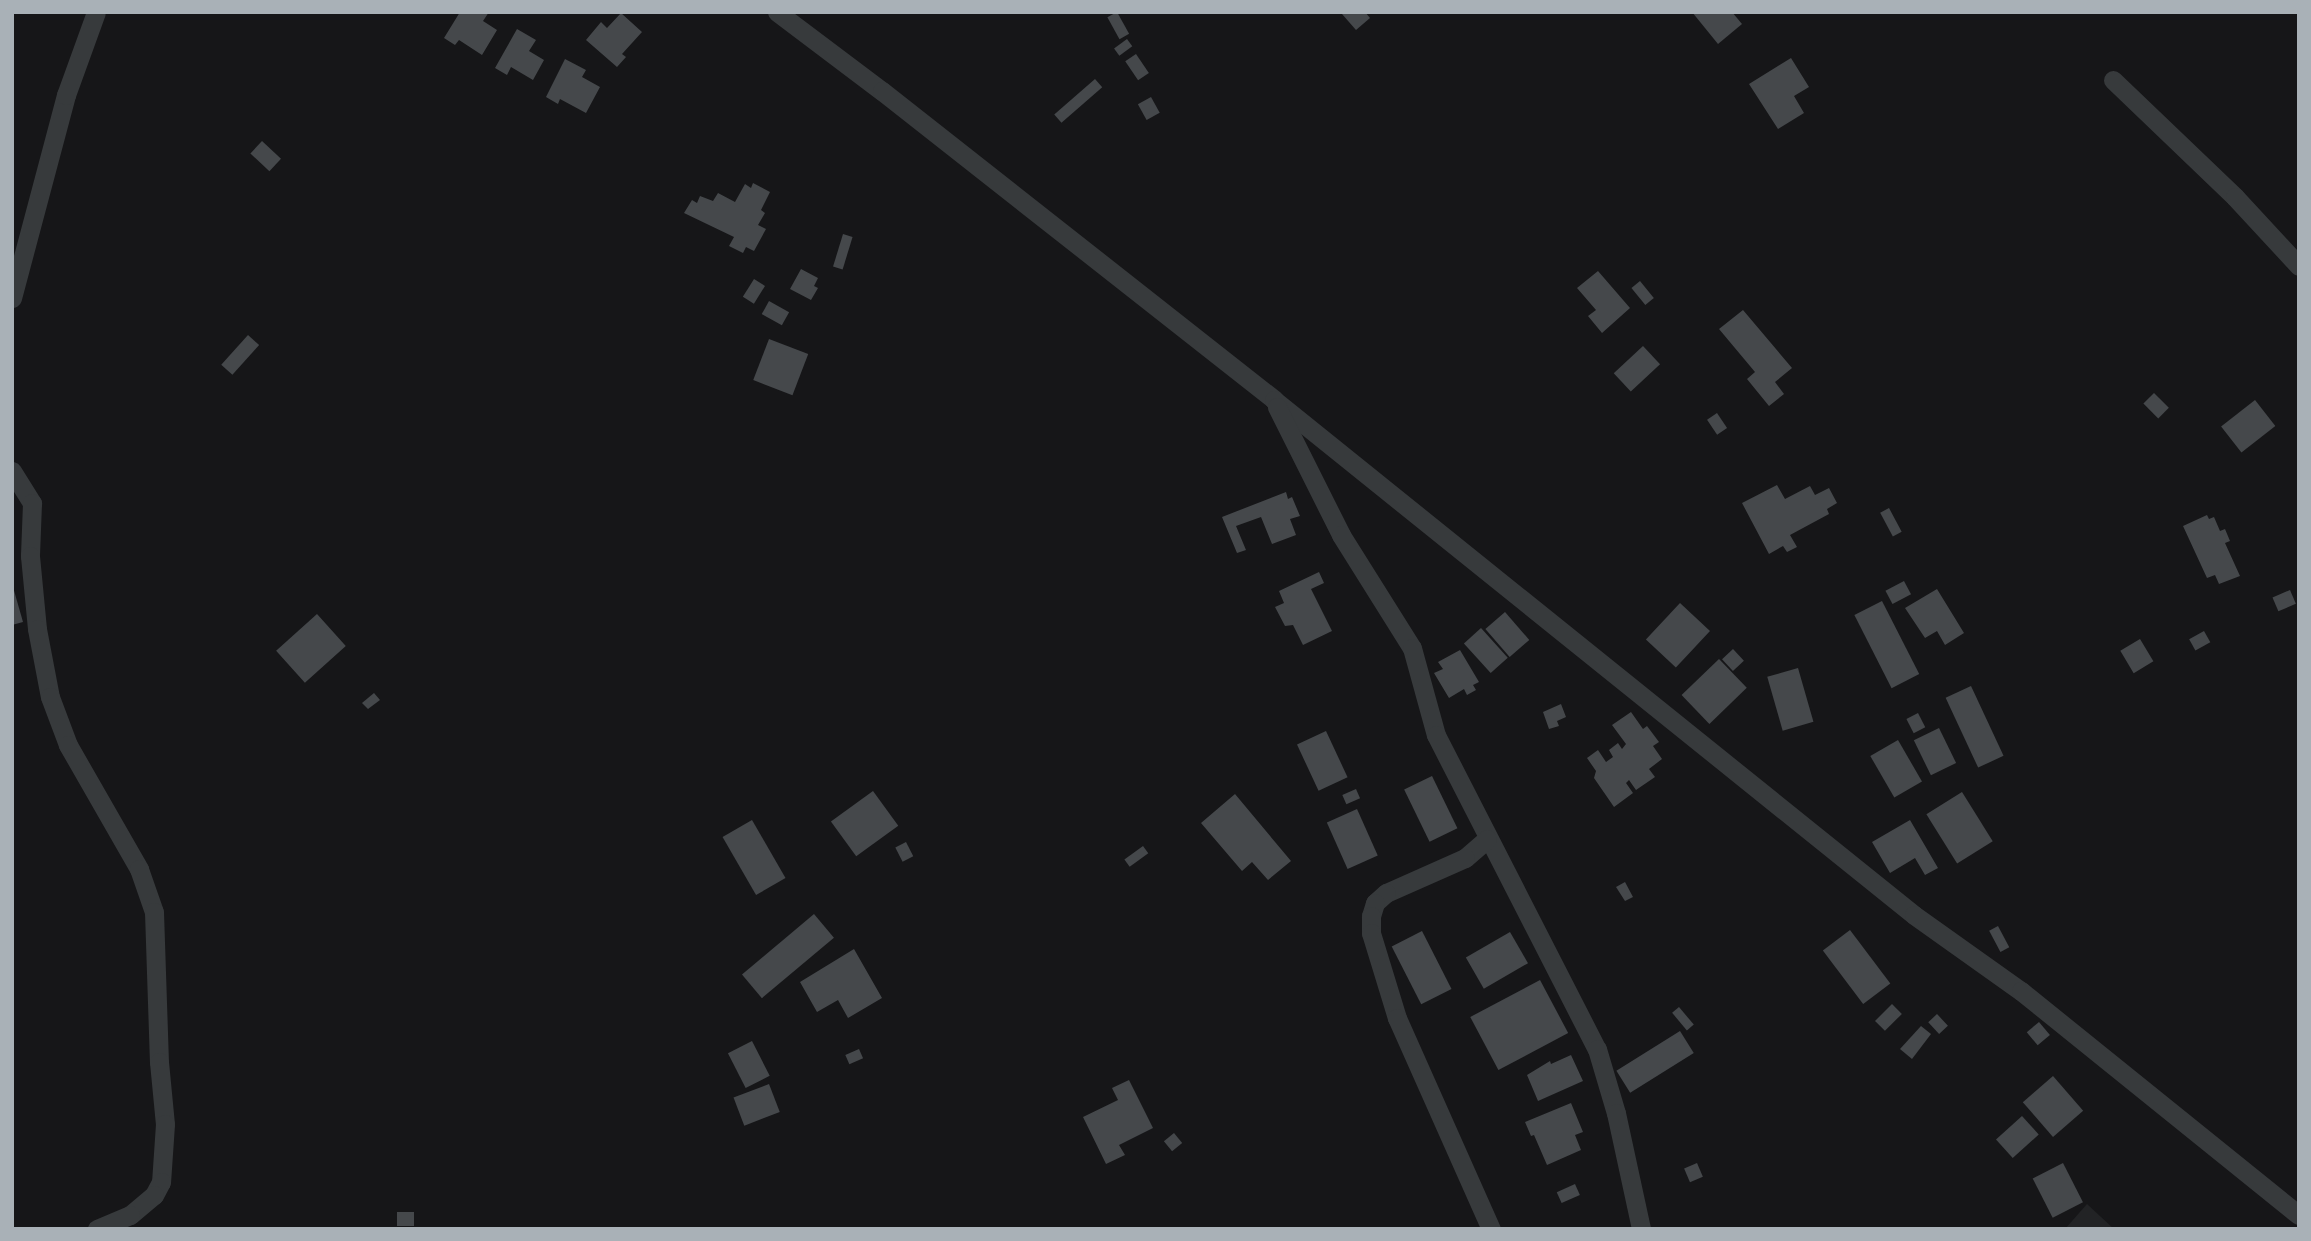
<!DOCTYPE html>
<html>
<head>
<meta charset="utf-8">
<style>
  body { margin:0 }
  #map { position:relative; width:2311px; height:1241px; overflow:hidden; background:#161618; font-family:Ubuntu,sans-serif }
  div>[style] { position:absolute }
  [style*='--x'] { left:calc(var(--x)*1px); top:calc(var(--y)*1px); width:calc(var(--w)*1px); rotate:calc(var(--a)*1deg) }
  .built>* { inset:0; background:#222325 }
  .building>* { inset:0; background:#45484b; transform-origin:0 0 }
  .minor>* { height:19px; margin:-9.5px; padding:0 9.5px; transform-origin:9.5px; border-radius:9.5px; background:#373a3c }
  span { translate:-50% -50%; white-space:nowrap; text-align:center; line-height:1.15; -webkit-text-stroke:5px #111113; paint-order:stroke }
  .frame { position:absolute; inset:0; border:14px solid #a9b1b7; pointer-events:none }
</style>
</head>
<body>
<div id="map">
  <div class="built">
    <i style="clip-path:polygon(2087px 1204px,2114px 1229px,2065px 1229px)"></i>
  </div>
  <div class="building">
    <i style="clip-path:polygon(460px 12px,489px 12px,483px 21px,497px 30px,482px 55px,459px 40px,455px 45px,444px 38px)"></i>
    <i style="left:1117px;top:12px;width:25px;height:11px;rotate:61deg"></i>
    <i style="clip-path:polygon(1365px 12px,1370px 18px,1356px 30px,1342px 14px)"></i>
    <i style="clip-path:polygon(1692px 12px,1732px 12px,1742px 24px,1718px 44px)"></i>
    <i style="clip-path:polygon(621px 13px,642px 32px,622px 54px,626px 57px,617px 67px,586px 40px,601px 22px,607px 28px)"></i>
    <i style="clip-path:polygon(517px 29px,536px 40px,529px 51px,544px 60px,533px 80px,511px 67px,507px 75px,495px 68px)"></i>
    <i style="left:1127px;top:39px;width:9px;height:16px;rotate:54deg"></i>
    <i style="left:1136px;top:54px;width:23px;height:13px;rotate:56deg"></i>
    <i style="clip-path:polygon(1791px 58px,1809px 87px,1794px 96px,1804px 113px,1778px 129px,1749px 84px)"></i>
    <i style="clip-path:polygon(565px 59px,586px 70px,582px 77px,600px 87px,586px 113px,560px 99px,558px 104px,546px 97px)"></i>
    <i style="left:1095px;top:79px;width:11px;height:54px;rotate:49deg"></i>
    <i style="left:1151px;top:97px;width:18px;height:15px;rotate:61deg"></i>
    <i style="left:262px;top:141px;width:26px;height:17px;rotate:43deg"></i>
    <i style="clip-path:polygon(753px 183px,770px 192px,761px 210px,765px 213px,758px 225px,766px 229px,754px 251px,746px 247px,743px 253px,729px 246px,734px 237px,684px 213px,692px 200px,697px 203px,700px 196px,713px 201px,718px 193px,735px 202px,745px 184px,751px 188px)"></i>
    <i style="left:843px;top:234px;width:10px;height:34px;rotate:17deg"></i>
    <i style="clip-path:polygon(801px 269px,818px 278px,814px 286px,818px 288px,811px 300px,790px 289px)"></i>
    <i style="clip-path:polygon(1598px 271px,1630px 308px,1602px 333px,1588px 316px,1596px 310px,1577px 288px)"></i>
    <i style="left:754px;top:279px;width:13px;height:21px;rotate:32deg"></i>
    <i style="left:1640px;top:281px;width:22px;height:11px;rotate:51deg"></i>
    <i style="left:769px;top:301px;width:23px;height:15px;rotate:29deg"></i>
    <i style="clip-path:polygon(1743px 310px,1792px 368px,1775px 382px,1784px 394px,1769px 406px,1747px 379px,1755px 372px,1719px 329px)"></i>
    <i style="left:248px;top:335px;width:15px;height:40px;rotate:42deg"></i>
    <i style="left:769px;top:339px;width:42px;height:44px;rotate:21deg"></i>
    <i style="left:1643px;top:346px;width:25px;height:40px;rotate:47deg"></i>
    <i style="left:2154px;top:393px;width:21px;height:15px;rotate:45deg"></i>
    <i style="left:2255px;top:400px;width:33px;height:43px;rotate:52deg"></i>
    <i style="left:1717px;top:413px;width:18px;height:12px;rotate:56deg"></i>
    <i style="clip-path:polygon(1777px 485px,1785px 499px,1810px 486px,1815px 495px,1829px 488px,1837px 503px,1827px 509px,1829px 514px,1790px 535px,1797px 547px,1787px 552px,1783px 546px,1769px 554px,1742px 503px)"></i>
    <i style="clip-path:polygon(1286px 492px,1288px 499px,1292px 497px,1300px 516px,1290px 519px,1296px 535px,1272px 544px,1261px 517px,1236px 526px,1246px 550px,1237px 553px,1222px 517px)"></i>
    <i style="left:1889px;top:508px;width:27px;height:10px;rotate:62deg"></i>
    <i style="clip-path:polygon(2207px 515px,2209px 519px,2214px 517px,2220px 531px,2225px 529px,2230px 541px,2225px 543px,2240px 576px,2219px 584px,2215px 575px,2207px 578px,2183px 526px)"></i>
    <i style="clip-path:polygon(1319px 572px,1324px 583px,1311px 589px,1332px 631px,1303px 645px,1293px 625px,1285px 626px,1275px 607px,1284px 603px,1279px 591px)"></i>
    <i style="left:1904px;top:581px;width:15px;height:21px;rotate:62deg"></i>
    <i style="clip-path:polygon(13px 587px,23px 622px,12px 625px,12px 588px)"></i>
    <i style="clip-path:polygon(1937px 589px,1964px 633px,1945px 645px,1937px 631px,1925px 638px,1905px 608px)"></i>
    <i style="left:2290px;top:590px;width:15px;height:19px;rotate:67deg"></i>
    <i style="left:1882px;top:601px;width:82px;height:31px;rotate:63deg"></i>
    <i style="left:1680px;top:603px;width:41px;height:50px;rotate:43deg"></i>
    <i style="left:1505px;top:612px;width:37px;height:26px;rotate:49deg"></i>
    <i style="left:317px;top:614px;width:43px;height:55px;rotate:48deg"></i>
    <i style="left:1481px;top:628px;width:40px;height:23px;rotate:48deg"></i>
    <i style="left:2204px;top:631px;width:13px;height:17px;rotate:61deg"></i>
    <i style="left:2140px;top:639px;width:26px;height:23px;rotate:59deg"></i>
    <i style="left:1733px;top:649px;width:16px;height:15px;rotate:47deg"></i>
    <i style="clip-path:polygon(1460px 650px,1479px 682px,1473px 685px,1476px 690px,1467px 695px,1464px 689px,1449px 698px,1434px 673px,1443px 669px,1438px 662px)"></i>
    <i style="left:1719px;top:659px;width:40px;height:52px;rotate:46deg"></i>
    <i style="left:1798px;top:668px;width:56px;height:32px;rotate:74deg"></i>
    <i style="left:1971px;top:686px;width:77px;height:28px;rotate:65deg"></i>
    <i style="clip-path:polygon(374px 693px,380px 700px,368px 709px,362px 703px)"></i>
    <i style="clip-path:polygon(1561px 704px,1566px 717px,1557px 721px,1559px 726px,1549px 729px,1543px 712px)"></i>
    <i style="clip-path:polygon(1631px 712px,1643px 729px,1647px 726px,1659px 742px,1653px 746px,1662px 759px,1649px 769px,1655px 777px,1636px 790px,1629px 780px,1626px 783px,1633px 793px,1614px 807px,1594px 778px,1596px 771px,1587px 758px,1598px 750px,1606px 762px,1613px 757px,1609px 750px,1618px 743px,1622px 749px,1626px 744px,1612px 725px)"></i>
    <i style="left:1918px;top:713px;width:16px;height:13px;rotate:63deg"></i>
    <i style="left:1939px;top:728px;width:39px;height:28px;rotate:64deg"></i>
    <i style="left:1326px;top:731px;width:51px;height:32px;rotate:65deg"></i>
    <i style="left:1898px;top:740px;width:48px;height:32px;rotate:60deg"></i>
    <i style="left:1432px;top:776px;width:58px;height:31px;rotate:64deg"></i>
    <i style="left:1356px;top:789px;width:10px;height:15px;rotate:66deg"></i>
    <i style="left:873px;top:791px;width:43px;height:52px;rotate:54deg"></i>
    <i style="left:1962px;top:792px;width:58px;height:42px;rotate:58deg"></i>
    <i style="clip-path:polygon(1235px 794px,1291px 861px,1268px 880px,1252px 862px,1242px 871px,1201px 823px)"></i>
    <i style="left:1357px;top:809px;width:51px;height:33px;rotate:66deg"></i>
    <i style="left:752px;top:820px;width:67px;height:34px;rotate:60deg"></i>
    <i style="clip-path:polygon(1910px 820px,1938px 868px,1925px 875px,1915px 858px,1890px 873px,1872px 842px)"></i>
    <i style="left:906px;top:842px;width:16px;height:12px;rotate:63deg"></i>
    <i style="left:1143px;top:846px;width:9px;height:23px;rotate:54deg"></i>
    <i style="clip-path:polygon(1625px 882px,1633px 897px,1625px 901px,1616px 887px)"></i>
    <i style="left:814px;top:914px;width:31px;height:94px;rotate:50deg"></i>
    <i style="left:1998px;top:926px;width:24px;height:10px;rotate:62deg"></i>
    <i style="left:1850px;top:930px;width:67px;height:34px;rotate:53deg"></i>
    <i style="left:1422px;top:931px;width:65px;height:34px;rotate:63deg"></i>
    <i style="left:1510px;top:932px;width:36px;height:51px;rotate:60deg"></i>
    <i style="clip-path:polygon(854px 949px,882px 998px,848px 1018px,838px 1000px,817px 1012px,800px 982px)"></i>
    <i style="left:1540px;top:980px;width:60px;height:79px;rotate:62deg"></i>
    <i style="left:1892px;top:1004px;width:14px;height:24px;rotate:45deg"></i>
    <i style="left:1679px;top:1007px;width:23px;height:9px;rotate:50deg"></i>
    <i style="left:1937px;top:1014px;width:16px;height:12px;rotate:47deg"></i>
    <i style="left:2039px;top:1022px;width:17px;height:16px;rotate:50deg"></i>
    <i style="clip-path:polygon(1921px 1026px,1931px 1034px,1912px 1059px,1900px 1049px)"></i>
    <i style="left:1680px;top:1031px;width:26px;height:75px;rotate:58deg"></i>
    <i style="left:752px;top:1041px;width:39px;height:27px;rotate:63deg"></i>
    <i style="left:859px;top:1049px;width:10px;height:15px;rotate:66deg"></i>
    <i style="clip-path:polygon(1571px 1055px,1583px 1081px,1538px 1101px,1527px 1075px,1550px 1061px,1551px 1064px)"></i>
    <i style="left:2053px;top:1076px;width:46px;height:40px;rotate:49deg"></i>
    <i style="clip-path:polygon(1129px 1080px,1153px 1128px,1119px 1145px,1125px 1155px,1106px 1164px,1083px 1117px,1118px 1100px,1112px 1088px)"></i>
    <i style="left:769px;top:1084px;width:30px;height:38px;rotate:69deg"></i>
    <i style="clip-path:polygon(1571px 1103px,1583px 1132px,1575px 1135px,1581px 1150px,1547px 1165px,1534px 1135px,1531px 1136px,1525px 1122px)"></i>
    <i style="left:2022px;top:1116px;width:25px;height:35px;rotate:48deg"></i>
    <i style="left:1174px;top:1133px;width:13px;height:13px;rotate:51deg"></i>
    <i style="left:1697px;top:1163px;width:15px;height:14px;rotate:67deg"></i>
    <i style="left:2063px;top:1163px;width:44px;height:34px;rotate:63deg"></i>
    <i style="left:1575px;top:1184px;width:12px;height:20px;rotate:66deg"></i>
    <i style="left:414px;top:1212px;width:14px;height:17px;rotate:90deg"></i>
  </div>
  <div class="minor">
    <i style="--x:777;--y:12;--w:131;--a:37"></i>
    <i style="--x:882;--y:91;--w:499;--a:38.2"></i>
    <i style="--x:1274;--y:400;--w:821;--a:38.82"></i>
    <i style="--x:1914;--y:915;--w:131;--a:35.4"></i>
    <i style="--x:2021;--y:991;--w:357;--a:38.9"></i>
    <i style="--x:2113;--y:80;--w:169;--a:43.8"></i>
    <i style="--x:2235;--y:197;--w:94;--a:47.2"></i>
    <i style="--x:12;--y:298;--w:210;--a:-75.1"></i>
    <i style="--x:66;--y:95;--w:88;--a:-70.1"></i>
    <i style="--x:1277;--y:407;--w:143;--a:63.4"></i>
    <i style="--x:1341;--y:535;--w:133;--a:57.9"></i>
    <i style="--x:1412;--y:648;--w:90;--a:74.6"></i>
    <i style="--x:1436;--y:735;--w:353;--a:62.9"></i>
    <i style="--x:1597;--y:1049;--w:67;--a:73.5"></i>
    <i style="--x:1616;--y:1113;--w:119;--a:77.8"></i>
    <i style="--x:12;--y:471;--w:38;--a:58"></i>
    <i style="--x:32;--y:503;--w:53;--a:92.2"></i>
    <i style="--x:30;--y:556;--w:73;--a:84.5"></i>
    <i style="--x:37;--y:629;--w:69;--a:79.2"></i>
    <i style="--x:50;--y:697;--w:51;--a:69.4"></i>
    <i style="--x:68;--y:745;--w:143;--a:60.2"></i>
    <i style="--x:139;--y:869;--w:46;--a:70.8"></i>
    <i style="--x:154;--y:912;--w:150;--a:88.1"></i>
    <i style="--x:159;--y:1062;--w:62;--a:84.5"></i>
    <i style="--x:165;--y:1124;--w:58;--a:93.9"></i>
    <i style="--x:161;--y:1182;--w:15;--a:118"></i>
    <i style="--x:154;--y:1195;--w:31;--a:140"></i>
    <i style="--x:130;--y:1215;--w:36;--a:157"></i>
    <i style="--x:1487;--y:839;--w:29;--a:139"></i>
    <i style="--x:1465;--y:858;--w:86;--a:156.1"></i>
    <i style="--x:1386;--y:893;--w:15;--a:138"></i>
    <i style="--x:1375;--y:903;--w:14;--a:107"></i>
    <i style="--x:1371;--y:916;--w:17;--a:90"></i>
    <i style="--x:1371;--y:933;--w:89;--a:73"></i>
    <i style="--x:1397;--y:1018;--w:231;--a:66"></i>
  </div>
  <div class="frame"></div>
</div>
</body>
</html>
